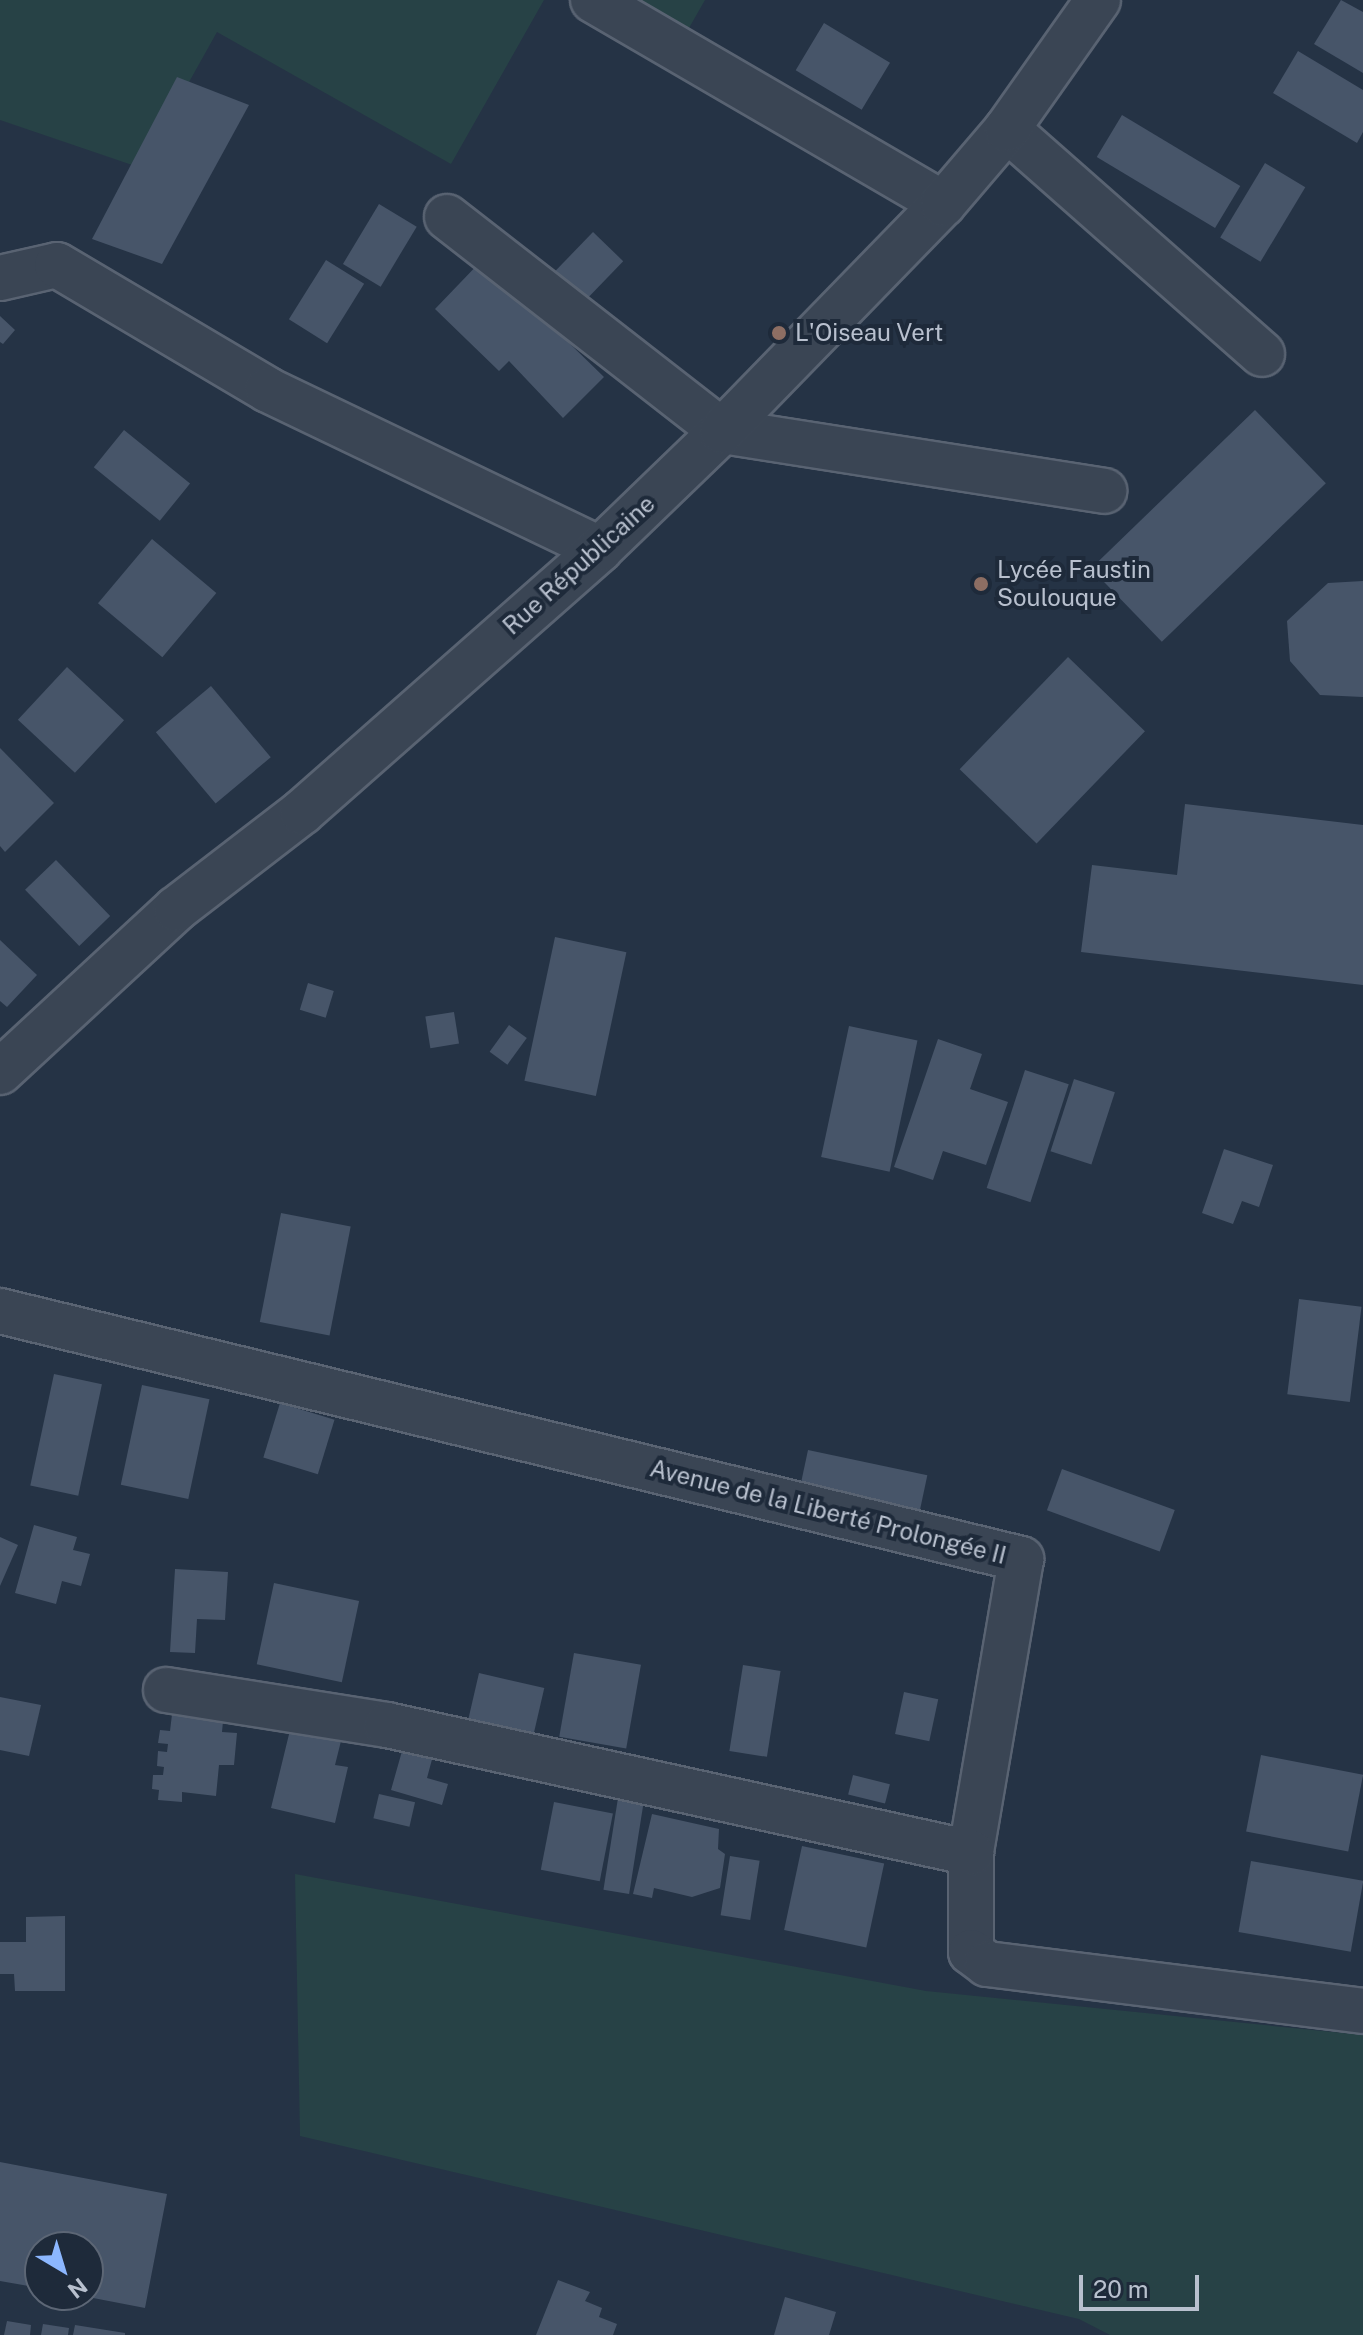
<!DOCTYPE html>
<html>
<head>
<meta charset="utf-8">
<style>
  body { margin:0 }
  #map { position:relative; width:1363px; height:2335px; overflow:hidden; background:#253345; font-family:"Public Sans",sans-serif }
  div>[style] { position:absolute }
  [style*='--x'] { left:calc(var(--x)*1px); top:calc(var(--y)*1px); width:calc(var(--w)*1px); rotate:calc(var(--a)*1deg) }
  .green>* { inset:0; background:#274246 }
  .building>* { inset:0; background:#475569; transform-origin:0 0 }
  .roads { filter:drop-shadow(2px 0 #596372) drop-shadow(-2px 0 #596372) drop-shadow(0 2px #596372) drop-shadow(0 -2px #596372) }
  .minor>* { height:44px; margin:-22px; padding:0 22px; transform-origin:22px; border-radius:22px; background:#3a4554 }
  .dots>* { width:22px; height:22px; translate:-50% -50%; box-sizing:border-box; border:4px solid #1e2a3a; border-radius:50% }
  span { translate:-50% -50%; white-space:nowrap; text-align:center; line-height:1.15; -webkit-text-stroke:8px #1e2a3a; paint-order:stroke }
  .poi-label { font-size:24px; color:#b8c0ce }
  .left { translate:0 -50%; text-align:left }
  .street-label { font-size:24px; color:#b8c0ce }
  .north { position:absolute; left:24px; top:2231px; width:80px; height:80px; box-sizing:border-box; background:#1e2a3a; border:2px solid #5c6675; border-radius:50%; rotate:142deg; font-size:22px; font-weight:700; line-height:32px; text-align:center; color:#b8c0ce }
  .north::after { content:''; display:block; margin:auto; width:28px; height:36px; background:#8cb7ff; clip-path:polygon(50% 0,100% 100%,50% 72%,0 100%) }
  .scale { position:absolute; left:1079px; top:2275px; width:120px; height:36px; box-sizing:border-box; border:4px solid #b8c0ce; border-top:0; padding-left:10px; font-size:24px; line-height:28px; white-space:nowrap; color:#b8c0ce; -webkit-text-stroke:6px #1e2a3a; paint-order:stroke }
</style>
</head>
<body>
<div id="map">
  <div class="green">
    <i style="clip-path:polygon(0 0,544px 0,451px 164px,217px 32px,141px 168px,0 120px)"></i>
    <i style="clip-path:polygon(582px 0,705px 0,681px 42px)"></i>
    <i style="clip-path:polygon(295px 1874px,926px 1991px,1363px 2035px,1363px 2335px,1110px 2335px,1079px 2319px,300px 2136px)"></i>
  </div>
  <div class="building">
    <i style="clip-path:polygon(1341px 0,1363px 12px,1363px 73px,1314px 44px)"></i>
    <i style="left:824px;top:23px;width:77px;height:55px;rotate:31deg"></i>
    <i style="clip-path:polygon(1298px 51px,1363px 90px,1363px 132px,1357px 143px,1273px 93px)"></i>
    <i style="clip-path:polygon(177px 77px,249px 105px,162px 264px,92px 239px)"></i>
    <i style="left:1122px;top:115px;width:138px;height:49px;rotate:31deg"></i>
    <i style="left:1265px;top:163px;width:47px;height:87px;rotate:31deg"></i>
    <i style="left:379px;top:204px;width:44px;height:70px;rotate:31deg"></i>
    <i style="left:593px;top:232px;width:42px;height:57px;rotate:44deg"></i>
    <i style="clip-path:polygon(483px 259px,604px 377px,563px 418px,509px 361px,499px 371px,435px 309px)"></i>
    <i style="left:326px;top:260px;width:45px;height:70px;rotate:32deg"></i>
    <i style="clip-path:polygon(0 316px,15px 330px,3px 344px,0 342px)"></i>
    <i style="left:1255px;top:410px;width:102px;height:228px;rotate:46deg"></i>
    <i style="left:124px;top:430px;width:85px;height:48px;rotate:39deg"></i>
    <i style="left:152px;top:539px;width:84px;height:84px;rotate:40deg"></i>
    <i style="clip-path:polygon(1363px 581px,1363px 697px,1320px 695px,1290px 661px,1287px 621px,1328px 583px)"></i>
    <i style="left:1068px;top:657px;width:107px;height:156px;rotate:44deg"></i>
    <i style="left:67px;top:667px;width:78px;height:72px;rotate:43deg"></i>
    <i style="left:211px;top:686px;width:93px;height:72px;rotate:50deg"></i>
    <i style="clip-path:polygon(0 748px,54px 803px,5px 852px,0 846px)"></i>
    <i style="clip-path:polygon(1185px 804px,1363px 825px,1363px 985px,1081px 952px,1092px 865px,1177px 875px)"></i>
    <i style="left:56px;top:860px;width:78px;height:43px;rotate:46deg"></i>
    <i style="left:555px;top:937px;width:73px;height:147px;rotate:12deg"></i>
    <i style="clip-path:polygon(0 940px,37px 975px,7px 1007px,0 1001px)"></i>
    <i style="left:308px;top:983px;width:27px;height:28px;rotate:17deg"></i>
    <i style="left:454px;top:1012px;width:32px;height:29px;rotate:81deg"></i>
    <i style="left:509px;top:1025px;width:22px;height:33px;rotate:36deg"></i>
    <i style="left:849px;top:1026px;width:70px;height:134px;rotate:12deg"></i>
    <i style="clip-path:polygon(938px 1039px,982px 1054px,970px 1089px,1008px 1102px,986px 1165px,943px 1151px,933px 1180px,894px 1167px)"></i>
    <i style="left:1025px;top:1070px;width:46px;height:124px;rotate:18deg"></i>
    <i style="left:1074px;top:1079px;width:43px;height:76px;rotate:18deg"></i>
    <i style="clip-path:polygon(1224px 1149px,1273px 1165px,1259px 1207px,1242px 1201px,1233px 1224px,1202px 1213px)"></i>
    <i style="left:281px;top:1213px;width:71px;height:111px;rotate:11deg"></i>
    <i style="left:1299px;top:1299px;width:63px;height:96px;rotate:7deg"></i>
    <i style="left:54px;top:1374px;width:49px;height:114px;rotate:12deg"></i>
    <i style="left:142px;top:1385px;width:69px;height:102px;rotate:12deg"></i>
    <i style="left:280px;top:1403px;width:57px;height:57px;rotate:17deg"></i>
    <i style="left:808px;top:1450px;width:122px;height:46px;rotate:12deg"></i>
    <i style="left:1062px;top:1469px;width:120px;height:44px;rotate:20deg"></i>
    <i style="clip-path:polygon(34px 1525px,77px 1537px,73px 1550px,90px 1554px,81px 1586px,62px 1581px,56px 1604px,15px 1593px)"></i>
    <i style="clip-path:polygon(0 1537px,18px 1545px,0 1586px)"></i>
    <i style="clip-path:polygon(175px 1569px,228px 1572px,225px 1620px,197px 1619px,195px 1653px,170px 1652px)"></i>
    <i style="left:274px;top:1583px;width:87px;height:83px;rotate:12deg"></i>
    <i style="left:574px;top:1653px;width:68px;height:85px;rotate:10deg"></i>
    <i style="left:743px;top:1665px;width:38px;height:87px;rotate:9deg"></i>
    <i style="left:479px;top:1673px;width:67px;height:57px;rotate:13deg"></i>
    <i style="left:904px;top:1692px;width:35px;height:43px;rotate:12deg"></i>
    <i style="clip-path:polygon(0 1697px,41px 1705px,29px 1756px,0 1750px)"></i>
    <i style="clip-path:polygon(173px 1706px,224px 1711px,222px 1732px,237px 1733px,234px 1765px,219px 1765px,216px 1796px,182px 1792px,182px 1802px,158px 1800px,159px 1790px,152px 1789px,153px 1775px,163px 1775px,164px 1767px,157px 1766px,158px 1751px,167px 1752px,168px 1744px,158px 1743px,160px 1730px,170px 1731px)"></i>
    <i style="clip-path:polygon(291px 1726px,342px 1737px,335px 1765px,348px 1767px,335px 1823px,271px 1808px)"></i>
    <i style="clip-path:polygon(404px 1744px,434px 1752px,427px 1778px,448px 1784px,442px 1805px,391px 1790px)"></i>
    <i style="left:1261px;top:1755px;width:104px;height:78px;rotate:11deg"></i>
    <i style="left:853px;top:1775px;width:38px;height:20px;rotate:14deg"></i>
    <i style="left:379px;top:1794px;width:37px;height:25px;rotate:13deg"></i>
    <i style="left:618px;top:1798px;width:26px;height:93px;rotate:9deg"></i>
    <i style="left:554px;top:1802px;width:60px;height:69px;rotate:11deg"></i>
    <i style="clip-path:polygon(652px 1814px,719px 1829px,718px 1849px,725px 1854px,720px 1888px,692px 1897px,654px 1888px,652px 1898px,633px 1894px)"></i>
    <i style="left:802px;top:1846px;width:84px;height:86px;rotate:12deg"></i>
    <i style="left:730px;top:1856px;width:30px;height:60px;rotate:9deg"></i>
    <i style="left:1251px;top:1861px;width:114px;height:72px;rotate:10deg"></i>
    <i style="clip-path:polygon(65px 1916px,65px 1991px,15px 1991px,14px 1974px,0 1974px,0 1942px,26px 1942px,26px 1917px)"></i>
    <i style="clip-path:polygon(0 2162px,167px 2194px,145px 2308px,88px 2297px,88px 2247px,40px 2247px,40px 2288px,0 2281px)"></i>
    <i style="clip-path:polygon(558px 2280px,590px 2292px,585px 2301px,602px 2308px,599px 2317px,617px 2324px,613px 2335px,536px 2335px)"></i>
    <i style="clip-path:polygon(785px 2297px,836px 2312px,829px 2335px,774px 2335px)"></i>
    <i style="clip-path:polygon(7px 2321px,31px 2325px,30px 2335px,4px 2335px)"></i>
    <i style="clip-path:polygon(43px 2324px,69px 2328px,68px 2335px,41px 2335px)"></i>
    <i style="clip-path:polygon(75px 2325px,125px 2333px,125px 2335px,73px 2335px)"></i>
  </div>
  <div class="roads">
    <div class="minor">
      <i style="--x:593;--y:0;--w:405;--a:30.2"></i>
      <i style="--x:1007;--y:129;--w:340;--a:41.4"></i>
      <i style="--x:447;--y:217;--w:348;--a:37.9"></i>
      <i style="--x:722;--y:431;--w:387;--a:8.9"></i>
      <i style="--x:0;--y:278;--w:58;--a:-12.8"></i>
      <i style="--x:57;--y:265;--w:245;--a:30.6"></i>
      <i style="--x:268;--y:390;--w:368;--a:25.6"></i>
      <i style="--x:0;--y:1072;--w:240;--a:-42.8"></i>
      <i style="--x:176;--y:909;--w:159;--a:-37.6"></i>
      <i style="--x:302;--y:812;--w:397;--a:-41.4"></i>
      <i style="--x:600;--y:549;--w:170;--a:-44"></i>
      <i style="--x:722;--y:431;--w:317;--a:-45.8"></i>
      <i style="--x:943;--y:204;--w:99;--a:-49.5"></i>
      <i style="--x:1007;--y:129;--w:158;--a:-54.8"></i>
      <i style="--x:0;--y:1311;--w:1051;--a:13.65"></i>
      <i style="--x:1021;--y:1559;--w:298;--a:99.7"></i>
      <i style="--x:971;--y:1853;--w:99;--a:90"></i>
      <i style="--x:971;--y:1952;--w:20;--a:37"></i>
      <i style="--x:987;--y:1964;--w:379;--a:7.1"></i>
      <i style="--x:166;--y:1690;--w:224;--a:9"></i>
      <i style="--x:387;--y:1725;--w:598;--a:12.36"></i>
    </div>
  </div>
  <div class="dots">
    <i style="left:779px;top:333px;background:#8d6e63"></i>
    <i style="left:981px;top:584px;background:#8d6e63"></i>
  </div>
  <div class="poi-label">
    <span class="left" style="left:795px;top:333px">L'Oiseau Vert</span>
    <span class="left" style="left:997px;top:584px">Lycée Faustin<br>Soulouque</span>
  </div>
  <div class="street-label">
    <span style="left:579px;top:565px;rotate:-42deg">Rue Républicaine</span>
    <span style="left:828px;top:1512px;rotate:14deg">Avenue de la Liberté Prolongée II</span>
  </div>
  <div class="north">N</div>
  <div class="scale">20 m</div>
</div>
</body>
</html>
